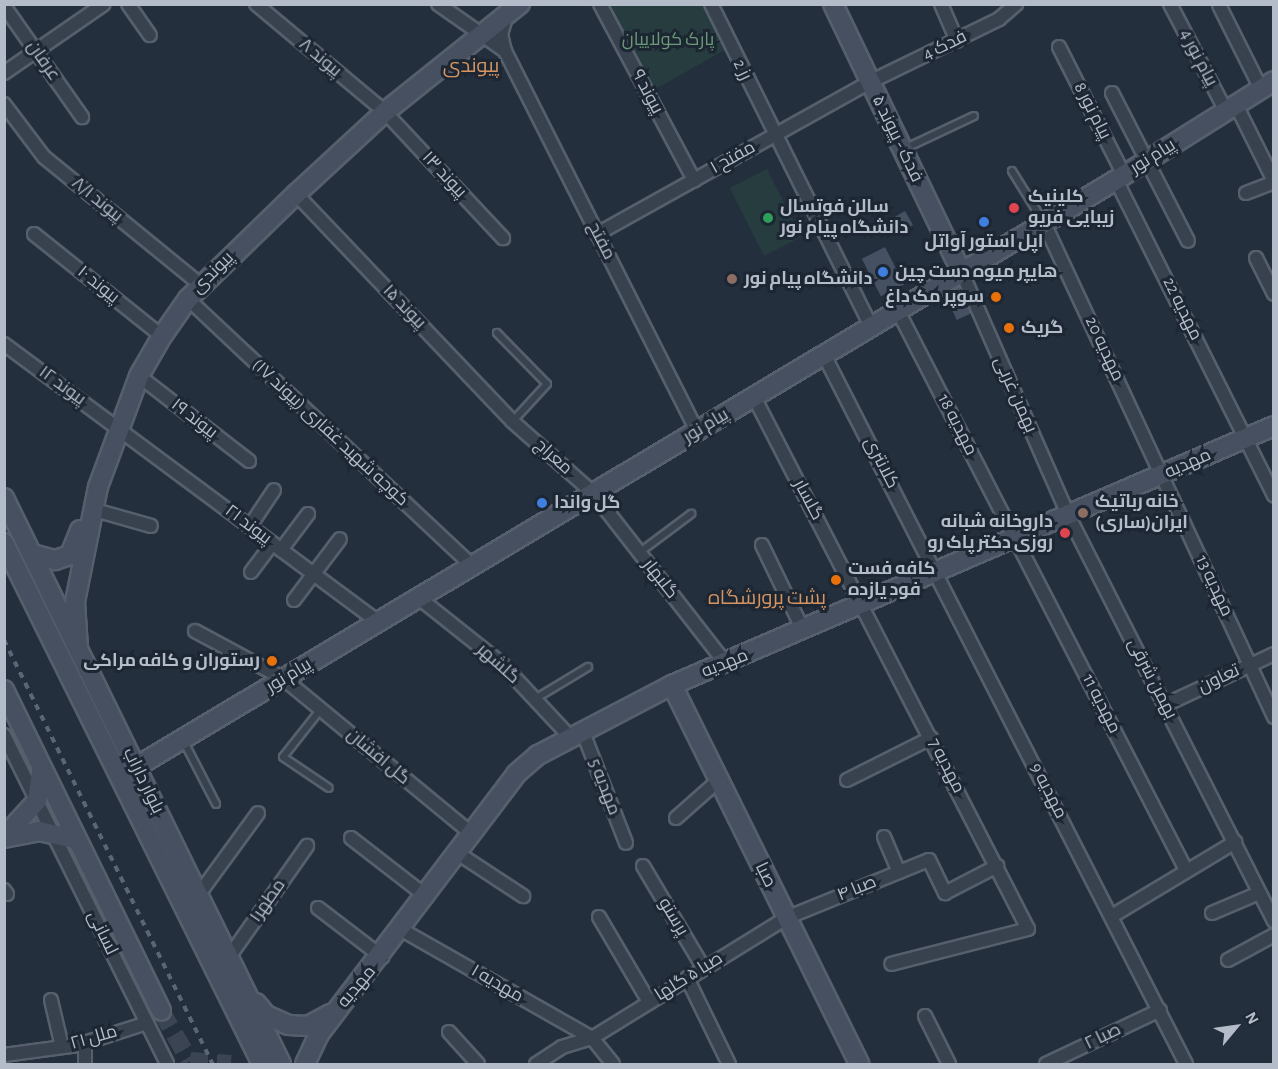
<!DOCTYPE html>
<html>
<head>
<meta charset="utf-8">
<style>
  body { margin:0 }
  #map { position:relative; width:1278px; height:1069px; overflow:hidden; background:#242f3e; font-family:"Alegreya Sans",Cairo,sans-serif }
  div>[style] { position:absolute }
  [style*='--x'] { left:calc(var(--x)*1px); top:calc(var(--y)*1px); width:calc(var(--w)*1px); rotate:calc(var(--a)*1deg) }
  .green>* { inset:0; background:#263c3f; transform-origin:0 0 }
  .building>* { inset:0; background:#455162; transform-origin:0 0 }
  .secondary-tunnel>* { height:18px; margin-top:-9px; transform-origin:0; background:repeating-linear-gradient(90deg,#3a4453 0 18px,transparent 0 27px) }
  .roads { filter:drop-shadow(2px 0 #565f6c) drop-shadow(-2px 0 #565f6c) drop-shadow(0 2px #565f6c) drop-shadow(0 -2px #565f6c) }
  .lane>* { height:6px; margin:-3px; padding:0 3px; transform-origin:3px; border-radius:3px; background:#38414e }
  .street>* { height:12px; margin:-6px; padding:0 6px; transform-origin:6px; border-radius:6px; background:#38414e }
  .secondary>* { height:18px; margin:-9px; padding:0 9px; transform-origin:9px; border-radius:9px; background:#465061 }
  .rail>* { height:4px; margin-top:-2px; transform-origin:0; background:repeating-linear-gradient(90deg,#5a6575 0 6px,transparent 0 12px) }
  .dots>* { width:16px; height:16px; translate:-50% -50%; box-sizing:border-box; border:3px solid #1d2633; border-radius:50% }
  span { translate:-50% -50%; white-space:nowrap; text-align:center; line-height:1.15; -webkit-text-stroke:6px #1d2633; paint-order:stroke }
  .park-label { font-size:18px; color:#6b9a76 }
  .street-label { font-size:18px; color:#b4bcc9 }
  .poi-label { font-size:18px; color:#b4bcc9; font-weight:700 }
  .left { translate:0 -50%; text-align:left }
  .right { translate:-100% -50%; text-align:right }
  .neighbourhood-label { font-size:20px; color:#d59563 }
  .frame { position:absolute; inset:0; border:6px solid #b4bcc9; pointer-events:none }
  .north { position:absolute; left:1206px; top:997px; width:60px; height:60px; -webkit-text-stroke:4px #1d2633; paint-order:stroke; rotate:61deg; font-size:16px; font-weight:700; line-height:24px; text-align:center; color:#b4bcc9 }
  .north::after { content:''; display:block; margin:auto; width:21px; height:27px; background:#b4bcc9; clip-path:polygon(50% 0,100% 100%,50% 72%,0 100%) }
</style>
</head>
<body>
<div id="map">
  <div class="green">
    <i style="clip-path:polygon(607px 5px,707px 5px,730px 47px,654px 90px)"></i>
    <i style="left:767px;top:169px;width:76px;height:42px;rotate:63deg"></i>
  </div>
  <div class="building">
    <i style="left:905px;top:211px;width:16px;height:11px;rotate:60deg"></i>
    <i style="left:885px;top:247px;width:42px;height:26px;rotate:63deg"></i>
    <i style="left:959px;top:287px;width:29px;height:16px;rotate:65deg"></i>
  </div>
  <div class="secondary-tunnel">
    <i style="--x:161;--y:1011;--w:58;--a:59.9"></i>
    <i style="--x:190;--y:1061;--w:41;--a:4.2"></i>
  </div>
  <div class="roads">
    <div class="lane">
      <i style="--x:906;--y:148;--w:75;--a:-25.2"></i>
      <i style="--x:1012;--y:171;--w:59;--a:58.2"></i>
      <i style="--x:497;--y:333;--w:71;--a:45.6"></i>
      <i style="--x:547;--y:384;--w:50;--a:132.6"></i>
      <i style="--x:640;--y:552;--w:64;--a:-36.7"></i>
      <i style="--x:535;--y:699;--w:62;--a:-31.1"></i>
      <i style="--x:321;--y:709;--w:61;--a:128.4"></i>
      <i style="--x:283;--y:757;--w:55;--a:34"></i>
      <i style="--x:183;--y:740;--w:72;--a:62.7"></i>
    </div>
    <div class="street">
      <i style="--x:128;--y:4;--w:38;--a:55"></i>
      <i style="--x:256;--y:4;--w:168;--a:39.9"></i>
      <i style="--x:385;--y:112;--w:173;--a:46.9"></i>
      <i style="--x:438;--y:4;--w:82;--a:35"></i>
      <i style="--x:600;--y:4;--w:200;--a:61.9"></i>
      <i style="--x:711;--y:4;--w:360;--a:63.6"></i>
      <i style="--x:941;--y:4;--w:40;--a:66.6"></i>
      <i style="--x:1170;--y:4;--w:121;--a:62.4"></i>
      <i style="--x:1219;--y:5;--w:94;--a:63.4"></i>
      <i style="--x:4;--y:6;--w:136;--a:54.9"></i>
      <i style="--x:506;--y:17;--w:18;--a:106"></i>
      <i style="--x:501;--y:34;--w:17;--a:77"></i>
      <i style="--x:505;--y:51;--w:426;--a:63.2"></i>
      <i style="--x:1059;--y:47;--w:144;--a:63.1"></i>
      <i style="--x:4;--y:73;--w:121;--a:-34.6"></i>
      <i style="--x:1112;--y:93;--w:166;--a:62.8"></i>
      <i style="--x:4;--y:104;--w:66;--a:53"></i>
      <i style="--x:44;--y:157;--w:203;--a:39.2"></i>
      <i style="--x:1236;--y:105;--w:85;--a:63.4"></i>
      <i style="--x:1116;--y:180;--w:353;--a:63.4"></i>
      <i style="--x:1246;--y:193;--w:30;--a:-21"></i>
      <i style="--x:296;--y:194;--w:313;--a:46.4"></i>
      <i style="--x:512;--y:421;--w:108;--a:41.6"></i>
      <i style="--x:593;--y:493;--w:218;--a:52.1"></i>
      <i style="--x:1044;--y:223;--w:545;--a:65.03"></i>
      <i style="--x:34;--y:234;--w:164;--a:38.6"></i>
      <i style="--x:597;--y:234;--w:312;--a:-29.1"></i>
      <i style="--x:870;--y:82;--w:144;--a:-26"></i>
      <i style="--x:999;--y:19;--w:23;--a:-41"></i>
      <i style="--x:1256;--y:258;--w:40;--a:63.4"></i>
      <i style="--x:962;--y:273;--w:266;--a:66.3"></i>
      <i style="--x:1069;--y:517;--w:453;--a:63.1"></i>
      <i style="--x:188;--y:299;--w:390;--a:43.2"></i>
      <i style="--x:898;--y:311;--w:629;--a:62.74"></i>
      <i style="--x:4;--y:344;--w:466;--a:36.6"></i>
      <i style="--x:824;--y:355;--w:796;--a:62.95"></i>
      <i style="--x:139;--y:376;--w:139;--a:37.7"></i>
      <i style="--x:754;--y:397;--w:598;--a:62.75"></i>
      <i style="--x:1028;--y:929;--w:141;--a:165.7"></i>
      <i style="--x:95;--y:510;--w:58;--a:15.9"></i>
      <i style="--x:250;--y:526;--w:43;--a:-56.3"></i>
      <i style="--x:762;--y:545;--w:94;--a:64.2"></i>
      <i style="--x:281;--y:550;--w:45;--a:-53.1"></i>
      <i style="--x:251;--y:572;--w:36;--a:-53"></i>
      <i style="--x:419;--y:598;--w:106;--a:38.5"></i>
      <i style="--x:502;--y:664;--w:100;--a:47"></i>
      <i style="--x:294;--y:600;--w:76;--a:-53"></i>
      <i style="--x:195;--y:631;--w:101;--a:28.3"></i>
      <i style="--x:284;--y:679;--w:245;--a:39.5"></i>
      <i style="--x:1165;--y:705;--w:120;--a:-25.1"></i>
      <i style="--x:582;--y:730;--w:121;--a:68.7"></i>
      <i style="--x:4;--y:735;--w:367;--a:63.6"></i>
      <i style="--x:847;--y:780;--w:94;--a:-26.6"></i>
      <i style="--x:676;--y:818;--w:57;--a:-41.5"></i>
      <i style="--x:884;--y:837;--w:38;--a:67"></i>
      <i style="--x:351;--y:838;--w:96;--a:37.8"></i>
      <i style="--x:459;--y:854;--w:77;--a:33.3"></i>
      <i style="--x:643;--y:866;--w:117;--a:59.3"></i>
      <i style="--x:4;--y:890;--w:5;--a:53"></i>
      <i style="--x:199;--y:894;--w:100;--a:-53.9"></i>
      <i style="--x:318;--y:908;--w:81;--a:37.4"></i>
      <i style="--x:1212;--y:913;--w:51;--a:-23.1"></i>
      <i style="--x:1112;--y:916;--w:144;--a:-31"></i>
      <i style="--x:599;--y:917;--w:99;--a:59.5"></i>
      <i style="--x:402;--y:930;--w:219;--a:29.6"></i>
      <i style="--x:592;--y:1038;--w:33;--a:51"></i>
      <i style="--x:229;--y:957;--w:136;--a:-54.9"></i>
      <i style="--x:1228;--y:960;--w:52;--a:-28.5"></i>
      <i style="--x:687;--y:978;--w:96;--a:64"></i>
      <i style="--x:51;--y:1000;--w:48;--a:76.8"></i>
      <i style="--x:925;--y:1016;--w:54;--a:63.4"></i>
      <i style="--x:449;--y:1032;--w:43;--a:47.8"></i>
      <i style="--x:4;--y:1055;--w:75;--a:-7.7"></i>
      <i style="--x:78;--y:1045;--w:72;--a:-17.7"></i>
      <i style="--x:85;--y:1064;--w:22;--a:-90"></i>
      <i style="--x:536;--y:1064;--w:31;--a:-33"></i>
      <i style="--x:562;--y:1047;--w:31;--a:-17"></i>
      <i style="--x:592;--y:1038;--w:228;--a:-31.7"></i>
      <i style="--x:786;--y:918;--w:154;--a:-22.1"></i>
      <i style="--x:929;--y:860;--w:37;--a:64"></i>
      <i style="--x:945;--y:893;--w:59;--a:-27.4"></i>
      <i style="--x:1046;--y:1064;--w:126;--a:-25.3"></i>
    </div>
    <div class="secondary">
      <i style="--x:833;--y:4;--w:298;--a:64.4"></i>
      <i style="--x:4;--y:498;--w:630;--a:63.92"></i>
      <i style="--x:4;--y:543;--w:581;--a:63.66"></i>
      <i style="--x:32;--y:554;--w:24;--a:15"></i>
      <i style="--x:55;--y:560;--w:16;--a:-18"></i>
      <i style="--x:70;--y:555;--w:27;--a:-68"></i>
      <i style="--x:78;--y:647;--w:45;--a:-93.8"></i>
      <i style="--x:75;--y:602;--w:117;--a:-78.7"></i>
      <i style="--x:98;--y:487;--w:118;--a:-69.7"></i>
      <i style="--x:139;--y:376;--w:46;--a:-60.1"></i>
      <i style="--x:162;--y:336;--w:45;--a:-54.9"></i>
      <i style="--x:188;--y:299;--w:151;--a:-44.2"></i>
      <i style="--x:296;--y:194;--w:121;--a:-42.7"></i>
      <i style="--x:385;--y:112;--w:173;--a:-38.7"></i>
      <i style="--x:672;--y:685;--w:423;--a:63.7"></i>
      <i style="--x:4;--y:690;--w:357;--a:63.9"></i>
      <i style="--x:136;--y:767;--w:1142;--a:-30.92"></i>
      <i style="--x:1116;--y:180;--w:186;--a:-32.1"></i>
      <i style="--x:4;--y:837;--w:49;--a:-47.5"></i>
      <i style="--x:37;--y:801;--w:30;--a:-82"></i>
      <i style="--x:4;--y:838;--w:36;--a:-11"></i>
      <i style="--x:39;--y:831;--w:36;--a:13"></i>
      <i style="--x:256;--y:1003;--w:16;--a:50"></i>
      <i style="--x:266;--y:1015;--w:24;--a:24"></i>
      <i style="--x:288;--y:1025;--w:20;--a:3"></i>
      <i style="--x:308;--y:1026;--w:26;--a:-28"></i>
      <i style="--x:305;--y:1064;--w:33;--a:-65"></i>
      <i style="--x:319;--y:1034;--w:326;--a:-52.8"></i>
      <i style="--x:516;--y:774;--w:29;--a:-41"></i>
      <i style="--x:538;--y:755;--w:151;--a:-27.6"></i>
      <i style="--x:672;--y:685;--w:655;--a:-23.28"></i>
    </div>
  </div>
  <div class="rail">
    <i style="--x:4;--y:640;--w:473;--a:63.8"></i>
  </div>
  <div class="dots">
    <i style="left:1014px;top:208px;background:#e0444e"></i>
    <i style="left:768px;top:218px;background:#2e9e5b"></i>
    <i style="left:984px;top:222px;background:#3f7fe0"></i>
    <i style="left:883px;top:272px;background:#3f7fe0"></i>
    <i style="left:732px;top:279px;background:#8d6e63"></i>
    <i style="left:996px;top:297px;background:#e8710a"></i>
    <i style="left:1009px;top:328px;background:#e8710a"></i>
    <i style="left:542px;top:503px;background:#3f7fe0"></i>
    <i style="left:1083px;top:513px;background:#8d6e63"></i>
    <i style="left:1065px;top:533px;background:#e0444e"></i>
    <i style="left:836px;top:580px;background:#e8710a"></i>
    <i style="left:272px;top:661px;background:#e8710a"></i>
  </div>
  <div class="park-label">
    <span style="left:668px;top:40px">پارک کولاییان</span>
  </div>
  <div class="street-label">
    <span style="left:945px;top:46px;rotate:-26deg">فدک 4</span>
    <span style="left:320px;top:58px;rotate:40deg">پیوند ۸</span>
    <span style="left:1198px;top:58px;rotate:62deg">پیام نور 4</span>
    <span style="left:43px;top:61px;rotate:55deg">عرفان</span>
    <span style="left:742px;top:70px;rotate:64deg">رز 2</span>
    <span style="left:647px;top:92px;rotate:62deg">پیوند ۹</span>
    <span style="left:1092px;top:111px;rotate:63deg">پیام نور 8</span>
    <span style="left:897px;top:139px;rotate:64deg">فدک - پیوند ۵</span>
    <span style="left:1153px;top:157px;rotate:-32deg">پیام نور</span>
    <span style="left:733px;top:158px;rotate:-29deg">مفتح ۱</span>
    <span style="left:444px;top:175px;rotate:47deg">پیوند ۱۳</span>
    <span style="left:97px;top:200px;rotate:39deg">پیوند ۸/۱</span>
    <span style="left:601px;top:241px;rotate:63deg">مفتح</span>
    <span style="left:213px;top:273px;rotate:-45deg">پیوندی</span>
    <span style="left:98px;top:285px;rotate:39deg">پیوند ۱۰</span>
    <span style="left:404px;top:307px;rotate:46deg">پیوند ۱۵</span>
    <span style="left:1182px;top:309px;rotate:64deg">مهدیه 22</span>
    <span style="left:1104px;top:349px;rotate:65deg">مهدیه 20</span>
    <span style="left:62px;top:386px;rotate:36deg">پیوند ۱۲</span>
    <span style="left:1015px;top:395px;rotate:66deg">بهمن غربی</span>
    <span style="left:194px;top:419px;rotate:38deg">پیوند ۱۹</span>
    <span style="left:957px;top:425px;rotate:63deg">مهدیه 18</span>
    <span style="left:706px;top:426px;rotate:-31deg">پیام نور</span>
    <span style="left:330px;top:433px;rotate:43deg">کوچه شهید غفاری (پیوند ۱۷)</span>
    <span style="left:553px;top:457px;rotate:42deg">معراج</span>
    <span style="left:881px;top:463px;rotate:63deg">کلانتری</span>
    <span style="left:1188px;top:464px;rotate:-24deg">مهدیه</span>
    <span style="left:808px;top:500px;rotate:62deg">گلسار</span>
    <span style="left:248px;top:525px;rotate:37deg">پیوند ۲۱</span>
    <span style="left:660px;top:579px;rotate:52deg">گلبهار</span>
    <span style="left:1214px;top:586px;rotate:65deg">مهدیه 13</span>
    <span style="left:498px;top:664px;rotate:42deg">گلشهر</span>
    <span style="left:725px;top:664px;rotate:-22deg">مهدیه</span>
    <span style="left:289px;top:676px;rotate:-31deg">پیام نور</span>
    <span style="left:1152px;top:679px;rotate:63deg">بهمن شرقی</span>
    <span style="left:1219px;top:679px;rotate:-25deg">تعاون</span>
    <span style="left:1101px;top:704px;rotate:63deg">مهدیه 11</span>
    <span style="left:378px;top:757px;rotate:40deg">گل افشان</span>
    <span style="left:946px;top:766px;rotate:63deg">مهدیه 7</span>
    <span style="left:143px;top:781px;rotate:64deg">بلوار داراب</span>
    <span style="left:604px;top:787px;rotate:69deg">مهدیه 5</span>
    <span style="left:1048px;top:791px;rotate:63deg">مهدیه 9</span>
    <span style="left:765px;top:875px;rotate:64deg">صبا</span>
    <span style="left:857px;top:889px;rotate:-22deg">صبا ۴</span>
    <span style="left:268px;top:901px;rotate:-55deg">مطهر۱</span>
    <span style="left:673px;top:917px;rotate:59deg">پرستو</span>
    <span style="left:102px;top:933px;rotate:64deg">لسانی</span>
    <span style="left:689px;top:977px;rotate:-32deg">صبا ۵ گلها</span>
    <span style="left:497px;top:984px;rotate:30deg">مهدیه ۱</span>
    <span style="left:357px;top:987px;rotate:-50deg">مهدیه</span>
    <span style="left:1103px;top:1037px;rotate:-26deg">صبا ۲</span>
    <span style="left:94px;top:1038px;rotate:-16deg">ملل ۲۱</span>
  </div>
  <div class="poi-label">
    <span class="left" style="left:1028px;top:208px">کلینیک<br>زیبایی فریو</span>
    <span class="left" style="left:780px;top:218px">سالن فوتسال<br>دانشگاه پیام نور</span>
    <span style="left:984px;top:242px">اپل استور آواتل</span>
    <span class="left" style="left:895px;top:272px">هایپر میوه دست چین</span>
    <span class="left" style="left:744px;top:279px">دانشگاه پیام نور</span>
    <span class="right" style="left:984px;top:297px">سوپر مک داغ</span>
    <span class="left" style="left:1021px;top:328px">گریک</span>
    <span class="left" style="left:554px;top:503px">گل واندا</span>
    <span class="left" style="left:1095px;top:513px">خانه رباتیک<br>ایران(ساری)</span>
    <span class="right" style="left:1053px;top:533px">داروخانه شبانه<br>روزی دکتر پاک رو</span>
    <span class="left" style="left:848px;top:580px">کافه فست<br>فود یازده</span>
    <span class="right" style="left:260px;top:661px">رستوران و کافه مراکی</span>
  </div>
  <div class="neighbourhood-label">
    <span style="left:471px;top:66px">پیوندی</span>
    <span style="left:767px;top:598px">پشت پرورشگاه</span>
  </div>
  <div class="frame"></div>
  <div class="north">N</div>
</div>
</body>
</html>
